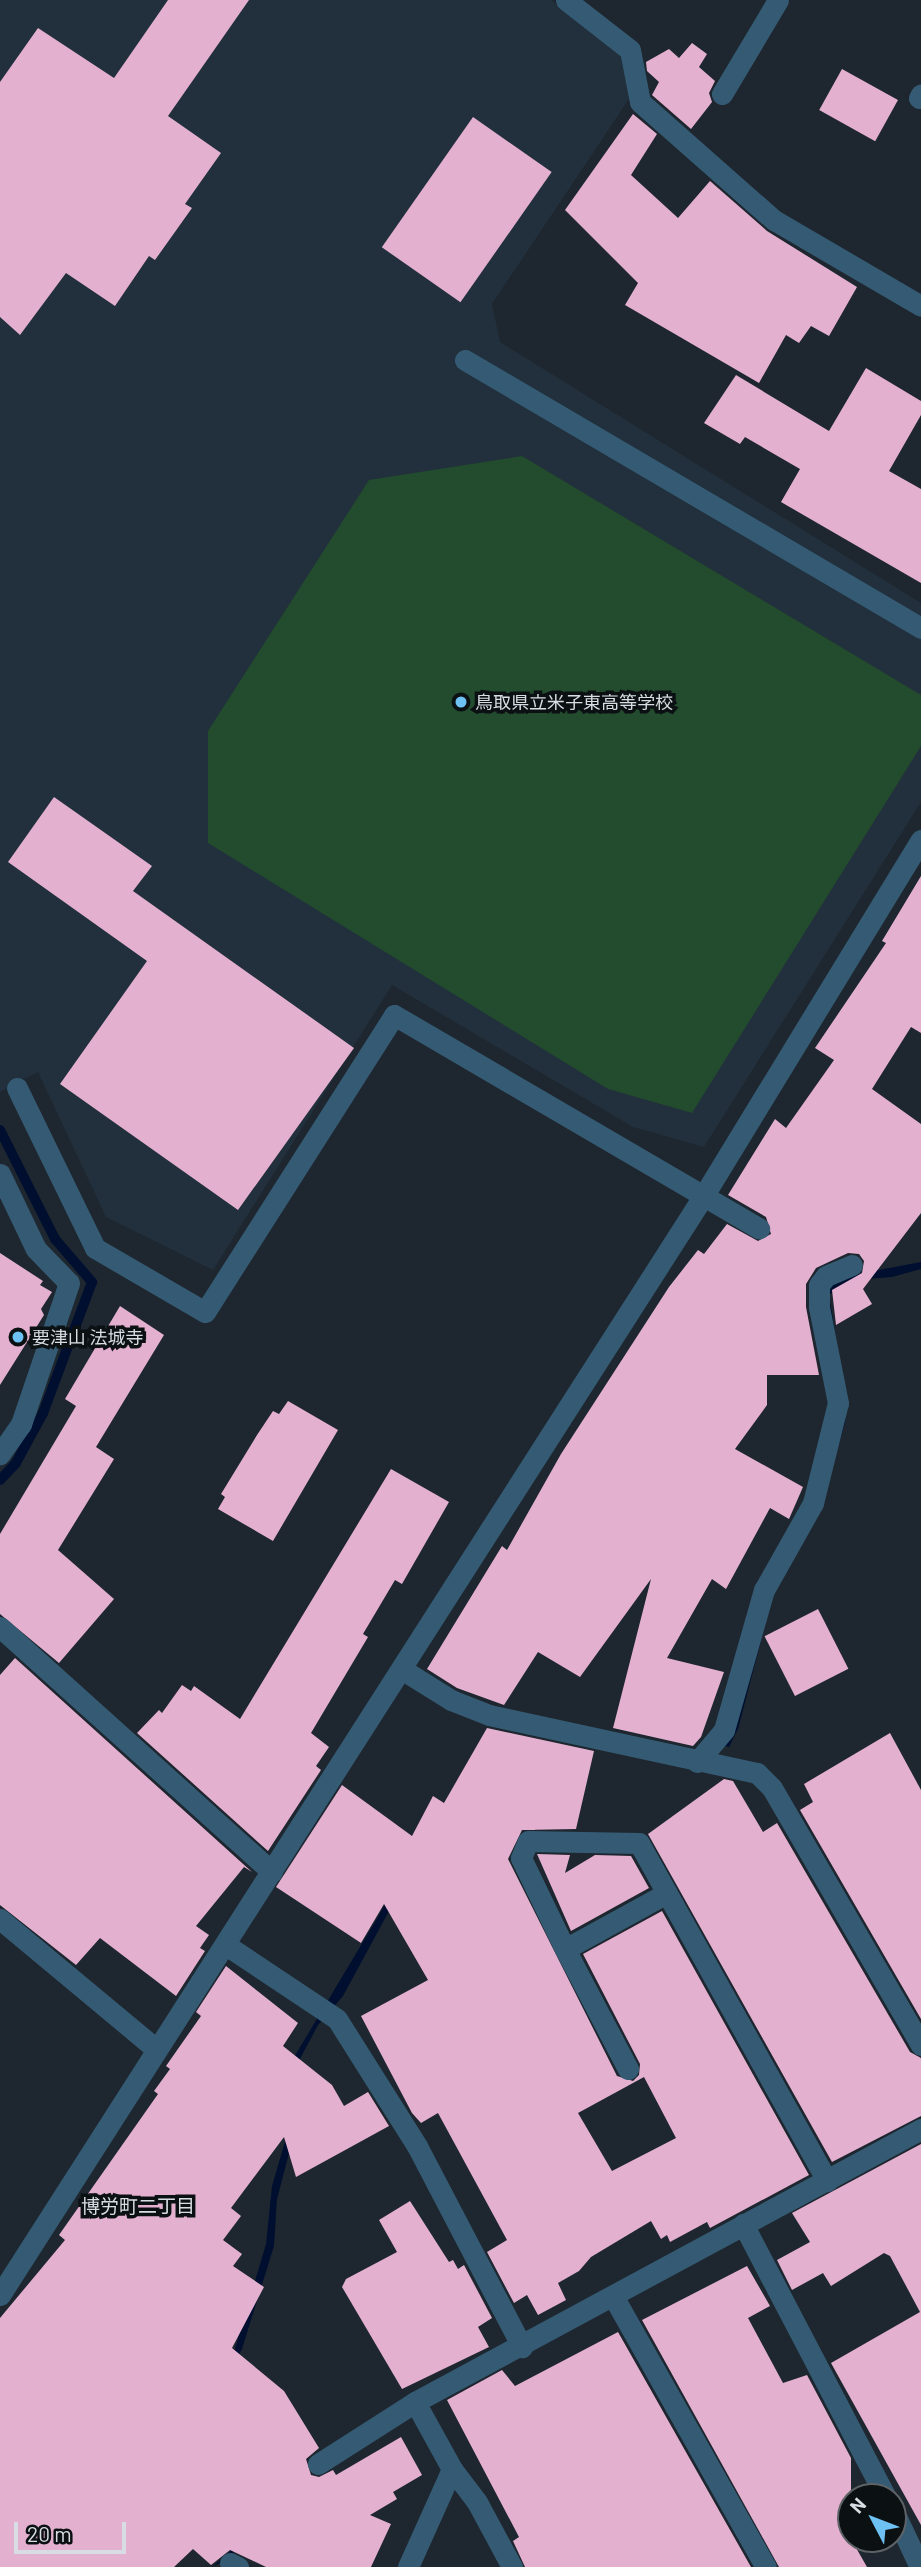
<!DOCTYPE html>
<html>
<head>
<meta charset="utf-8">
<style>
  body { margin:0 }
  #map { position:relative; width:921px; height:2567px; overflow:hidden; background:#1e272f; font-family:Barlow,"Noto Sans JP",sans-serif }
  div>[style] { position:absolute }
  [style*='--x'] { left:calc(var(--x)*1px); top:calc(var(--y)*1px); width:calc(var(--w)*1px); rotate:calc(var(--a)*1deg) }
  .built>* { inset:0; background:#21303c }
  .green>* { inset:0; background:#234b2e }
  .water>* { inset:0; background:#000f30 }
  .stream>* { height:10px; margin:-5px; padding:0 5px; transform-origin:5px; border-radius:5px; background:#000f30 }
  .building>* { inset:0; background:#e4b0d0; transform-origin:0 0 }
  .minor>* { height:21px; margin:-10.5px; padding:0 10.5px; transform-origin:10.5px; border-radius:10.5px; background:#355b74 }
  .dots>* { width:19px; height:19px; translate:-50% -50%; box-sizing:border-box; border:4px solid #0b1013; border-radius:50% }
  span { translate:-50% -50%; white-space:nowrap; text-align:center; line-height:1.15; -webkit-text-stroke:7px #0b1013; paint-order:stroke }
  .poi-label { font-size:18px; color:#d7dde3 }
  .left { translate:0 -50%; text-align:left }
  .neighbourhood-label { font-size:19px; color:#d7dde3 }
  .north { position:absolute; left:837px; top:2483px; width:70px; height:70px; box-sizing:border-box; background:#0b1013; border:2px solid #5d6266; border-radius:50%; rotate:312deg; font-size:19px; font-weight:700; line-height:28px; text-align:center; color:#d7dde3 }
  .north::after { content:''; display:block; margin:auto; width:24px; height:32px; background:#6ec2f3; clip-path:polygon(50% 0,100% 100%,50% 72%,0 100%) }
  .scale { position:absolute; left:14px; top:2522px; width:112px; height:32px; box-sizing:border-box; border:4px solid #d7dde3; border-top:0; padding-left:9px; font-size:21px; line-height:24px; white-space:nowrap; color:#d7dde3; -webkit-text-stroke:5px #0b1013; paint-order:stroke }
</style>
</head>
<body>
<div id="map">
  <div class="built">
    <i style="clip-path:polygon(0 0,551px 0,622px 55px,629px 99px,492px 304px,500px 342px,921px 603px,921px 802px,704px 1147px,633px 1127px,392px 985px,213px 1270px,106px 1217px,38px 1072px,0 1092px)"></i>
  </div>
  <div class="green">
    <i style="clip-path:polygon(522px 456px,921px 695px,921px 746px,692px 1113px,608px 1089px,208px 843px,208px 731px,369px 480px)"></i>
  </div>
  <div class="water">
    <i style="clip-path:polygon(921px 1262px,921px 1269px,892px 1277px,852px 1280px,829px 1295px,847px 1405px,845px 1423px,817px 1518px,773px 1595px,738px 1729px,729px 1747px,722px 1745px,753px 1643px,829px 1444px,825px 1288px,847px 1276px)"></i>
    <i style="clip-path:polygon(489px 1837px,493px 1845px,460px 1862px,421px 1852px,343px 1996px,318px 2025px,293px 2072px,293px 2138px,277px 2199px,274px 2246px,242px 2349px,219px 2390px,198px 2451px,239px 2542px,231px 2557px,212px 2567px,230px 2552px,233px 2533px,216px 2494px,206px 2475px,200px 2469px,197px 2472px,189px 2453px,234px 2352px,266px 2244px,272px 2186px,286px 2138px,287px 2069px,379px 1915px,415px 1846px,426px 1841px,459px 1854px)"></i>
  </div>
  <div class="stream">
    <i style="--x:0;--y:1130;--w:122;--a:63.2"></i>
    <i style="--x:55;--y:1239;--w:57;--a:49.3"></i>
    <i style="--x:92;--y:1282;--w:140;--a:110.5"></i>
    <i style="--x:43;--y:1413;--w:57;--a:118.4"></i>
    <i style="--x:16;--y:1463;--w:23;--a:133"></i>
  </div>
  <div class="building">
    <i style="clip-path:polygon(168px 0,249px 0,168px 116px,221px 153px,185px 204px,192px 208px,155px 260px,149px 256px,115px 306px,66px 273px,20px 335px,0 317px,0 82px,38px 28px,114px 78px)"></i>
    <i style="clip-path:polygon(692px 43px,707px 54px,699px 67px,715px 81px,709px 93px,712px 102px,691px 129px,652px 95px,659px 82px,647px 71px,646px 62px,669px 49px,679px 58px)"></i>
    <i style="left:842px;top:69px;width:64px;height:47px;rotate:29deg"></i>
    <i style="clip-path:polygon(633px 114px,657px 134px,631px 175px,678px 218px,710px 181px,767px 231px,857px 287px,829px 336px,811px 326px,799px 343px,786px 335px,759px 383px,625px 305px,638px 283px,565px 210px)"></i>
    <i style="left:473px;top:117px;width:96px;height:159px;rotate:35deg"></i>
    <i style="clip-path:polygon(866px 368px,921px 401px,921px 415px,889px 471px,921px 489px,921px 583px,781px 502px,800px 469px,745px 437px,740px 444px,704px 423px,736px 375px,829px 431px)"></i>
    <i style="clip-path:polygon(54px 797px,152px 866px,133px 891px,354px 1048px,238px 1210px,60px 1084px,147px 961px,8px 862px)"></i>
    <i style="clip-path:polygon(921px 876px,921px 1033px,911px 1027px,872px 1089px,921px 1124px,921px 1213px,863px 1289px,872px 1304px,836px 1325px,832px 1290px,862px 1273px,864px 1261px,859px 1254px,848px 1253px,816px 1268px,806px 1284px,806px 1307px,819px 1375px,767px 1375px,767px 1405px,735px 1449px,803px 1487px,789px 1519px,770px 1508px,726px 1589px,712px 1579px,667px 1658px,724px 1672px,701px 1737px,693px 1746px,613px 1728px,651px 1579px,580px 1677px,538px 1652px,504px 1705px,457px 1688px,427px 1669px,502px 1546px,507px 1550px,561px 1454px,669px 1287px,698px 1250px,704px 1254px,727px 1224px,758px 1241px,771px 1234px,766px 1217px,728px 1195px,775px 1119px,786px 1128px,834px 1060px,815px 1048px,886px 943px,882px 941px)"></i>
    <i style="clip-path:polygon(0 1253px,43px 1281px,40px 1285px,52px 1292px,41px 1309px,44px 1315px,0 1385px)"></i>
    <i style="clip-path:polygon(120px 1306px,164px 1335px,96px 1447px,114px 1459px,58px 1550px,114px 1599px,59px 1663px,0 1614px,0 1534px,76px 1406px,65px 1399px)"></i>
    <i style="clip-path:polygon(288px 1401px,338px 1430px,273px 1541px,218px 1509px,225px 1497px,221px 1494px,257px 1435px,273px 1411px,279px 1414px)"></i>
    <i style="clip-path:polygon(391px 1469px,449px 1502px,402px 1584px,395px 1580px,363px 1634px,368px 1637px,311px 1733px,329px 1747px,316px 1766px,321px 1770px,268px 1851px,137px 1733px,159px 1710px,162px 1713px,182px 1685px,191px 1691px,194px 1686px,240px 1719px)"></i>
    <i style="left:818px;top:1609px;width:67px;height:60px;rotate:63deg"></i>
    <i style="clip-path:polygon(15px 1658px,252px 1872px,244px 1867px,196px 1926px,209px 1935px,200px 1948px,205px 1951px,176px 1996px,100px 1938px,76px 1965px,0 1905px,0 1675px)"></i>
    <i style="clip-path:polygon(evenodd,487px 1728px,594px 1751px,576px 1829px,522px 1830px,508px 1859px,617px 2076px,633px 2081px,639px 2075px,640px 2064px,583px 1954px,662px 1911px,809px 2175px,710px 2228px,707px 2222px,670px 2242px,667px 2235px,661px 2239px,651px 2221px,591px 2257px,579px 2271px,558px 2283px,566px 2300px,538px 2315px,527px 2295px,514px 2303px,487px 2252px,507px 2240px,438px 2113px,421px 2123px,412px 2113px,361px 2016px,428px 1980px,384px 1904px,361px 1943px,276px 1887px,342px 1785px,412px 1836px,433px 1796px,444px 1803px,487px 1728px,644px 2077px,676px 2138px,612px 2171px,578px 2113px,644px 2077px)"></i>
    <i style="clip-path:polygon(890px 1733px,921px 1790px,921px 2019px,800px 1810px,813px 1802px,804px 1784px)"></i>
    <i style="clip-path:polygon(724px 1779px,733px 1781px,763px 1832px,777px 1823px,910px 2052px,921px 2058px,921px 2116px,832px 2162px,648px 1834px)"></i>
    <i style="clip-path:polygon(537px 1854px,570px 1855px,565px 1873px,595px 1855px,631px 1856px,649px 1888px,571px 1931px)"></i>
    <i style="clip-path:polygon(226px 1966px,298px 2023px,283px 2046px,332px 2085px,344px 2106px,368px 2092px,389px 2126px,296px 2177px,284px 2137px,231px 2208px,241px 2216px,223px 2240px,242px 2254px,233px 2266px,264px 2287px,232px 2348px,284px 2391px,319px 2448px,306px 2459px,311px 2475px,319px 2477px,333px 2470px,336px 2475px,401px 2437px,422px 2475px,393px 2492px,397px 2499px,370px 2515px,391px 2524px,371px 2567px,266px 2567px,230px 2550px,211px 2565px,193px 2549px,174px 2567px,0 2567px,0 2318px,65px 2240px,59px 2235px,158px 2094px,154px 2091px,170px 2069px,166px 2066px,201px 2016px,196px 2012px)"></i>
    <i style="clip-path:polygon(921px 2144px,921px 2525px,831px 2363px,920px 2312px,890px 2256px,884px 2253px,831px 2286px,823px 2273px,792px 2290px,777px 2260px,810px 2242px,792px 2213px)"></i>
    <i style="clip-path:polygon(410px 2201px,449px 2262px,453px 2260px,458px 2269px,464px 2265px,492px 2318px,478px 2327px,489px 2347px,402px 2389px,342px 2287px,346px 2279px,397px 2252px,379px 2220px)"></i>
    <i style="clip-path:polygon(747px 2266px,770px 2306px,748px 2318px,783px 2383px,807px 2375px,851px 2458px,851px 2539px,867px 2567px,779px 2567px,642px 2320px)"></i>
    <i style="clip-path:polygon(618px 2332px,751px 2567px,525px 2567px,513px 2541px,519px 2537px,447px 2400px,502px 2370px,515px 2386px)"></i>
  </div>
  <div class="minor">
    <i style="--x:566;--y:0;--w:81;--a:38"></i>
    <i style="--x:630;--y:50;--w:53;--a:79.1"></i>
    <i style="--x:640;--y:102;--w:179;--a:41.4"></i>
    <i style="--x:774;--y:220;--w:170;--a:30.3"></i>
    <i style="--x:722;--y:94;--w:109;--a:-59.2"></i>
    <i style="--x:919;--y:98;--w:4;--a:-63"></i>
    <i style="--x:465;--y:360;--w:529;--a:30.44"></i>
    <i style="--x:17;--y:1088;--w:178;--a:64"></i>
    <i style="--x:95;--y:1248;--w:127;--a:30.2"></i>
    <i style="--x:205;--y:1312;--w:352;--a:-57.5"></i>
    <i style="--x:394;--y:1015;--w:423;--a:30.3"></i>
    <i style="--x:0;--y:1174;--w:83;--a:64.4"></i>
    <i style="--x:36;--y:1249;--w:47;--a:45.9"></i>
    <i style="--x:69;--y:1283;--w:149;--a:108.8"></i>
    <i style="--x:21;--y:1424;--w:37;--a:125"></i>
    <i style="--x:0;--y:1627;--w:366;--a:42"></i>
    <i style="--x:403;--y:1670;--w:57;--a:32"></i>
    <i style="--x:451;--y:1700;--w:41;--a:21.5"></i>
    <i style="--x:489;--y:1715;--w:274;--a:12.2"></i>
    <i style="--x:757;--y:1773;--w:21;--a:45"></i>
    <i style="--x:772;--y:1788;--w:297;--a:59.9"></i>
    <i style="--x:697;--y:1762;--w:42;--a:-49.8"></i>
    <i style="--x:724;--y:1730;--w:146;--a:-74.1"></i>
    <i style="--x:764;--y:1590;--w:100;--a:-60.6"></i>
    <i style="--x:813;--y:1503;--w:103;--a:-76"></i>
    <i style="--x:838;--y:1403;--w:98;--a:-101.2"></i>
    <i style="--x:819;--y:1307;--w:22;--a:-90"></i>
    <i style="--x:819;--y:1285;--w:11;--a:-52"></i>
    <i style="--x:826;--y:1276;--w:28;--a:-23"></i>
    <i style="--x:0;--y:1919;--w:204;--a:39.8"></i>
    <i style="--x:226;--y:1945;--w:133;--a:33.7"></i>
    <i style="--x:337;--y:2019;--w:150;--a:57.8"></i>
    <i style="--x:417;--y:2146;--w:227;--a:62.4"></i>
    <i style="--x:565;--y:1949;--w:101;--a:-115.8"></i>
    <i style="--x:521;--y:1858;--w:18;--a:-68"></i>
    <i style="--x:528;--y:1841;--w:111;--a:1"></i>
    <i style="--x:639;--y:1843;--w:387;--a:60.9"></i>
    <i style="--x:628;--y:2069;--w:136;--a:-117.7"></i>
    <i style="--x:565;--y:1949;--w:116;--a:-28.8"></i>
    <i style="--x:743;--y:2224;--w:308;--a:62.4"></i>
    <i style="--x:0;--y:2295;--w:1306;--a:-57.38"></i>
    <i style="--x:704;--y:1195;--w:416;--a:-58.6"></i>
    <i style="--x:613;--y:2296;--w:311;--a:60.6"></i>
    <i style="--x:415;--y:2402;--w:575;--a:-28.35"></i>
    <i style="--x:318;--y:2464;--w:115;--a:-32.6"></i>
    <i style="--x:415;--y:2402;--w:77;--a:61.1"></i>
    <i style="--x:452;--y:2469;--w:107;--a:114.2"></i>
    <i style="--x:452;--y:2469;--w:41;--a:52.9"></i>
    <i style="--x:477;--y:2502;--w:74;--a:61.7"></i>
    <i style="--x:893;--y:2510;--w:63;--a:64.7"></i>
    <i style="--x:230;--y:2563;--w:9;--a:27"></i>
  </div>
  <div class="dots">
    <i style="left:461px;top:702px;background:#6ec2f3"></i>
    <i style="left:18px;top:1337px;background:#6ec2f3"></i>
  </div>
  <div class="poi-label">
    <span class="left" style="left:475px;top:702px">鳥取県立米子東高等学校</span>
    <span class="left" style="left:32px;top:1337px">要津山 法城寺</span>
  </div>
  <div class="neighbourhood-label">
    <span style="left:138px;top:2206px">博労町二丁目</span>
  </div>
  <div class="north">N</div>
  <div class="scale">20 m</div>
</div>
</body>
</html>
